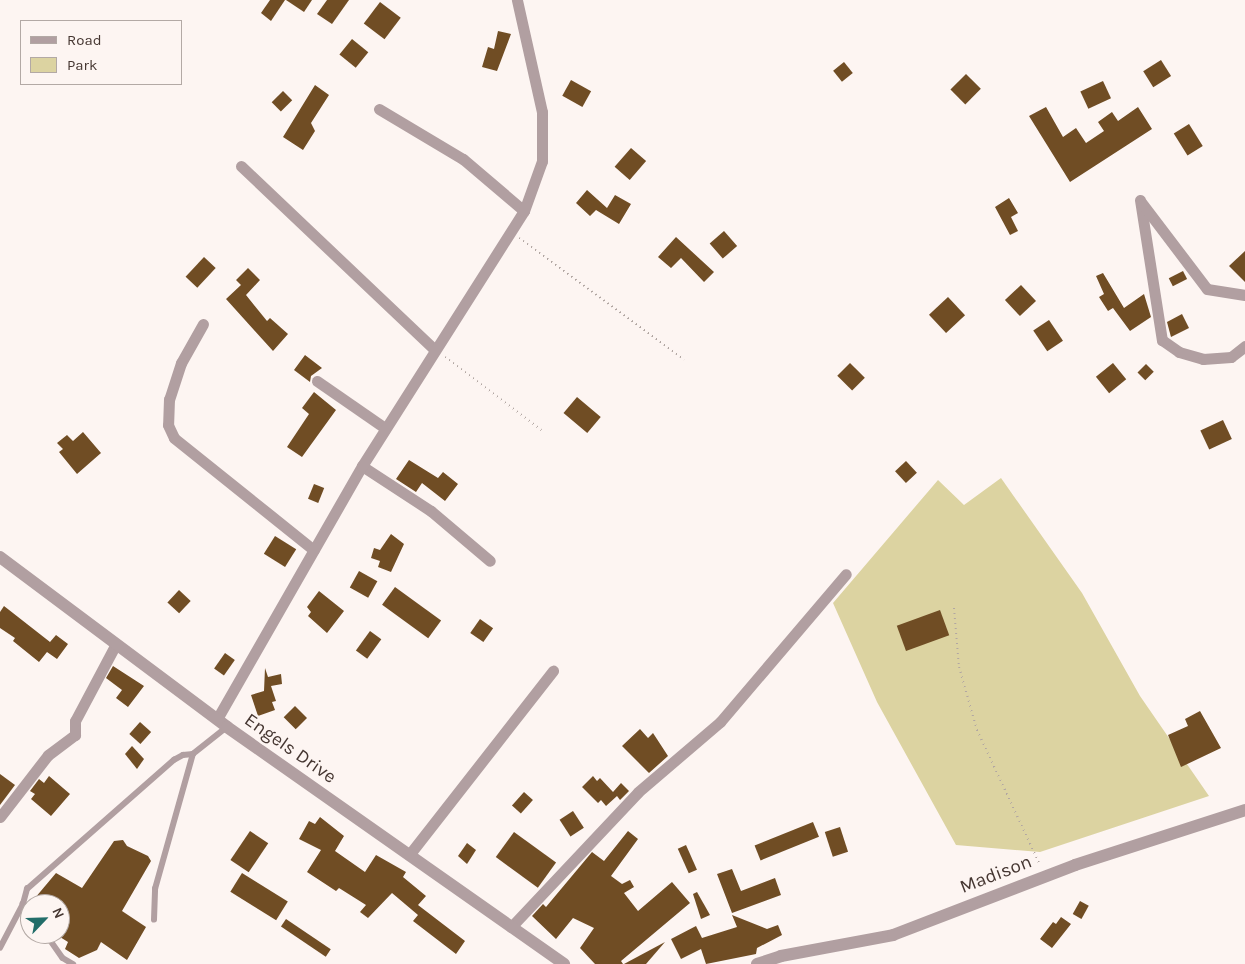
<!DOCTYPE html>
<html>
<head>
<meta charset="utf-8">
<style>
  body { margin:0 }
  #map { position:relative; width:1245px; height:964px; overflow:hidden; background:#fdf5f2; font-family:Karla,sans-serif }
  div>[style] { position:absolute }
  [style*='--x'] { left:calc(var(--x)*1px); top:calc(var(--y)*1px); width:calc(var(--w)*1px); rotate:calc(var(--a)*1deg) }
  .green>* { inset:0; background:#dcd3a1 }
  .building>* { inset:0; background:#704d24; transform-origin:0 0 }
  .path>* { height:2px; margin-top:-1px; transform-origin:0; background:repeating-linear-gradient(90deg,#b1a6a2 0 1px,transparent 0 5px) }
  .service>* { height:5.5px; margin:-2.75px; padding:0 2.75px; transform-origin:2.75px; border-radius:2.75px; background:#b19fa1 }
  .minor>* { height:11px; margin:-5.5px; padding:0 5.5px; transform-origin:5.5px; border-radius:5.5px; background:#b19fa1 }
  .tertiary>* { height:12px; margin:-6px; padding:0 6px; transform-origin:6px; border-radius:6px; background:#b19fa1 }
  span { translate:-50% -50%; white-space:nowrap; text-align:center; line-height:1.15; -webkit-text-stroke:5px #fdf5f2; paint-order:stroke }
  .street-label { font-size:19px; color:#453631 }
  .legend { position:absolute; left:20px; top:20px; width:162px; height:65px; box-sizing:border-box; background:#fdf5f2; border:1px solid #b3a9a5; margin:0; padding:6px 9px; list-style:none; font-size:15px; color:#453631 }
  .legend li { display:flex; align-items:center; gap:10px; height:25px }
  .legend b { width:25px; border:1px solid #b3a9a5 }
  .north { position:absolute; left:20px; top:894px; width:50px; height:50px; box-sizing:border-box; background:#fdf5f2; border:1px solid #b3a9a5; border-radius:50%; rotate:66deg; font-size:14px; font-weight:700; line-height:20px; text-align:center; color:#453631 }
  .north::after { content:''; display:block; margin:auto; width:18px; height:22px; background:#226d69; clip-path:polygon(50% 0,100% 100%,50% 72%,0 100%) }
</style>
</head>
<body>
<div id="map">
  <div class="green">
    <i style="clip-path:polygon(1001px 478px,1082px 593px,1140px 696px,1209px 796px,1040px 852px,956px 845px,877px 702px,833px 603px,938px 480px,964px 505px)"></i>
  </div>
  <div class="building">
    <i style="clip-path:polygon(270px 0,285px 0,271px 21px,261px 13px)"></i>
    <i style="clip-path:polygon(286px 0,312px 0,304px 12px)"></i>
    <i style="clip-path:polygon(327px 0,349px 0,332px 24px,317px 14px)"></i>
    <i style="left:380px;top:2px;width:26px;height:27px;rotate:37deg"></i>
    <i style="clip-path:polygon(498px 31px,511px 34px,497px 71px,482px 67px,488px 47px,494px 49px)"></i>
    <i style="left:352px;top:39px;width:21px;height:20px;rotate:39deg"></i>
    <i style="left:1161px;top:60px;width:19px;height:21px;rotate:58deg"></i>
    <i style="left:844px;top:62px;width:14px;height:14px;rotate:51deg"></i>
    <i style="left:966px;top:74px;width:21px;height:22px;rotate:45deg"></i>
    <i style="left:571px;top:80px;width:23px;height:18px;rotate:29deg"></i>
    <i style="left:1103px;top:81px;width:19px;height:25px;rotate:65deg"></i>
    <i style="clip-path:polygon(315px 85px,329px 95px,311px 123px,315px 131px,303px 150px,283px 137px)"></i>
    <i style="left:283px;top:91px;width:13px;height:16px;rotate:45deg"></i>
    <i style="clip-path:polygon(1046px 107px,1063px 137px,1076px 128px,1086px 143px,1104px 131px,1098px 122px,1112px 112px,1118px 121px,1138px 107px,1152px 129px,1070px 182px,1029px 116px)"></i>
    <i style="left:1189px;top:124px;width:26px;height:18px;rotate:58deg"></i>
    <i style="left:631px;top:148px;width:20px;height:25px;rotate:41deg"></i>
    <i style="clip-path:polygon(587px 190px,607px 208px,615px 195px,631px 204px,619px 224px,596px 210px,590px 216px,576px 203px)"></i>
    <i style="clip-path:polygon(1009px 198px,1018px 213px,1011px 217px,1018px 231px,1010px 235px,995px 207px)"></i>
    <i style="left:724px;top:231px;width:20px;height:19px;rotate:49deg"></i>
    <i style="clip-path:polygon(676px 237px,714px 272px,704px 282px,681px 258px,671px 268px,658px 257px)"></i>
    <i style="clip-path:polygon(1245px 251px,1245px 282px,1229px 266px)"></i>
    <i style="left:204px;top:257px;width:16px;height:27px;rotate:43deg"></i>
    <i style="clip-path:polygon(248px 268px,260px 280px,246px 295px,267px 321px,270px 318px,288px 334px,273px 351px,226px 299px,241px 285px,236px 280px)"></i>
    <i style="left:1183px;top:271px;width:9px;height:16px;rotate:63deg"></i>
    <i style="clip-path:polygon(1103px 273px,1124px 308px,1144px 294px,1151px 317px,1130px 331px,1113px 308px,1108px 311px,1099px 297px,1104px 294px,1096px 276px)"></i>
    <i style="left:1021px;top:285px;width:22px;height:22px;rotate:47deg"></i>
    <i style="left:948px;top:297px;width:25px;height:26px;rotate:47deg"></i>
    <i style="clip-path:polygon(1182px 314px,1189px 328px,1171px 337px,1167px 322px)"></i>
    <i style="left:1049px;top:320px;width:25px;height:19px;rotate:56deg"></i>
    <i style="clip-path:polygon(305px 355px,322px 368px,311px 376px,310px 382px,294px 370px)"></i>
    <i style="left:850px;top:363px;width:21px;height:18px;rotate:45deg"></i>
    <i style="left:1113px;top:363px;width:21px;height:22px;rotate:51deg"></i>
    <i style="left:1146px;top:364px;width:11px;height:12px;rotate:45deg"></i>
    <i style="clip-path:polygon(314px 392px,336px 410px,302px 457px,287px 447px,309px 414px,302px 408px)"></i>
    <i style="left:577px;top:397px;width:31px;height:21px;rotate:40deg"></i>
    <i style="left:1223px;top:420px;width:21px;height:25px;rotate:65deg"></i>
    <i style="clip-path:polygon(83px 432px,101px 453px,77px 474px,59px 452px,63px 449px,57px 443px,67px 435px,73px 441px)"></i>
    <i style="clip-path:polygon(409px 460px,438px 478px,443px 472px,458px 484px,445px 501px,422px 483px,416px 492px,396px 479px)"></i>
    <i style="left:906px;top:461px;width:16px;height:15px;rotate:47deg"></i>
    <i style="left:314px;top:484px;width:11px;height:16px;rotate:22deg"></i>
    <i style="clip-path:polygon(391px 534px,404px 544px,391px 572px,378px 567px,380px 561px,371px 558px,374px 548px,380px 550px)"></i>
    <i style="left:275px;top:536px;width:25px;height:21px;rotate:32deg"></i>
    <i style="left:359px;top:571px;width:21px;height:19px;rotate:29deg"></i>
    <i style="left:395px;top:587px;width:57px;height:22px;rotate:36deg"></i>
    <i style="left:179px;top:590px;width:16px;height:17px;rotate:43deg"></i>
    <i style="clip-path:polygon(319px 591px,344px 611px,327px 633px,308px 616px,311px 612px,307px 607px)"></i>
    <i style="clip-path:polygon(4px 606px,50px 642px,56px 635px,68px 644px,57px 659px,47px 652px,39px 662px,13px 641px,15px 638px,0 628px,0 612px)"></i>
    <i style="left:940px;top:610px;width:27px;height:46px;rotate:70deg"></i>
    <i style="left:480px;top:619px;width:16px;height:17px;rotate:35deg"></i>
    <i style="left:370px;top:631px;width:14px;height:24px;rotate:36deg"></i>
    <i style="left:225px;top:653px;width:12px;height:19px;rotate:35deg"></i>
    <i style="clip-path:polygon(113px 666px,144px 686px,128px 707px,116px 698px,122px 690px,106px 678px)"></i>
    <i style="clip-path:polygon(265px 668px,268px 677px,281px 674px,282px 684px,271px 686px,276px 701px,272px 702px,275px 710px,258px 716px,251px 695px,264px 691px)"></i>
    <i style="left:295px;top:706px;width:17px;height:16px;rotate:45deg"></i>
    <i style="clip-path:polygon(1200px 711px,1221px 748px,1181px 767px,1168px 735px,1188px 726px,1185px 719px)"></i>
    <i style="left:140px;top:722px;width:15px;height:16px;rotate:42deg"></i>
    <i style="clip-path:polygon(640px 729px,648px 738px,653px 733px,668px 756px,649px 773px,622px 746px)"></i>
    <i style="clip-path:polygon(132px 746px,144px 759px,137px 769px,125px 754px)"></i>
    <i style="clip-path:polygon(0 774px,15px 785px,0 805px)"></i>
    <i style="clip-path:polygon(49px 776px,70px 794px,51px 816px,31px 799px,35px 794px,30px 791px,39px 779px,44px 783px)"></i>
    <i style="clip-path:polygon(593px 776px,597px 781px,600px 778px,613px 792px,621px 783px,629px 791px,620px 800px,617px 796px,606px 806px,601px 800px,598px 803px,582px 787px)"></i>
    <i style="left:524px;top:792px;width:12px;height:18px;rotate:42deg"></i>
    <i style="left:573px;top:811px;width:20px;height:16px;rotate:57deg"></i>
    <i style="clip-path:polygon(320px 817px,344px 836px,335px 851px,365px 872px,376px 855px,406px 872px,403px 877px,426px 896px,418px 905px,465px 941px,456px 954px,413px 921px,418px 915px,392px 893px,368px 918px,360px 912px,366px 905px,339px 888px,336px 891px,307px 872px,321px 850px,299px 839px,309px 821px,315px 824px)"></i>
    <i style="left:813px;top:822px;width:16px;height:63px;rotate:68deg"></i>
    <i style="left:840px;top:827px;width:26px;height:16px;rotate:72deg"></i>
    <i style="left:250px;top:831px;width:22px;height:35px;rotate:34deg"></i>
    <i style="clip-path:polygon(628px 831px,638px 839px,611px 876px,622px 884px,630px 880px,634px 887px,624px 893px,638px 911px,672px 882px,690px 903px,621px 961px,623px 964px,595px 964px,580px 948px,594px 928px,573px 918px,556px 939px,532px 916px,543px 904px,546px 907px,592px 852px,604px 861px)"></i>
    <i style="left:514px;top:832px;width:52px;height:31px;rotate:36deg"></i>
    <i style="clip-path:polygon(123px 840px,127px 846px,148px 856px,151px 861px,122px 911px,146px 927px,127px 960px,101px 942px,97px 950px,79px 958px,65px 949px,68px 942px,60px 937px,60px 904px,37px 904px,39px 901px,35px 898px,56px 873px,82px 888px,114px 841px)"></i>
    <i style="clip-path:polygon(467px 843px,476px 850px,467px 864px,458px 856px)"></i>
    <i style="left:686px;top:845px;width:27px;height:9px;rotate:66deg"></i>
    <i style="clip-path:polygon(732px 869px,741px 891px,775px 878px,781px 895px,732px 913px,717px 874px)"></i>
    <i style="left:242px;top:873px;width:54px;height:22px;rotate:32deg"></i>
    <i style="clip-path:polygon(697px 892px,710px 915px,701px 919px,693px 894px)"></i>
    <i style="left:1080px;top:901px;width:10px;height:15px;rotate:29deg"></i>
    <i style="clip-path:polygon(732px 915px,767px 929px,778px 925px,782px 935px,757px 948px,756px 954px,706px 964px,701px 949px,681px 959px,671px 939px,696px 926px,702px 938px,737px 927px)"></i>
    <i style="clip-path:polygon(1061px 917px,1071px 924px,1052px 948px,1040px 939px,1053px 922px,1056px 924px)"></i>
    <i style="left:286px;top:919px;width:54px;height:9px;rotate:34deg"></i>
    <i style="clip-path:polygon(665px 942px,646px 964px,624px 964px)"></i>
  </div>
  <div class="path">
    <i style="--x:519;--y:238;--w:205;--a:36.3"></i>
    <i style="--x:445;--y:357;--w:121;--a:37.2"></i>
    <i style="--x:954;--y:608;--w:59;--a:85.2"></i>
    <i style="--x:959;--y:667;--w:66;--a:74.1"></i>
    <i style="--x:977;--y:730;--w:149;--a:65"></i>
  </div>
  <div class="service">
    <i style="--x:30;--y:911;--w:10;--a:-135"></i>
    <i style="--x:23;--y:904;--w:16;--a:-75"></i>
    <i style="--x:27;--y:889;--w:196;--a:-41.3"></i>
    <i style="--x:174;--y:760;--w:10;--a:-29"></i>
    <i style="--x:183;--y:755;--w:10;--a:-6"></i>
    <i style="--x:154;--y:920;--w:31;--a:-88"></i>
    <i style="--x:155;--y:889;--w:140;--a:-74.3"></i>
    <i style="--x:193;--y:754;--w:43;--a:-38.5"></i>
    <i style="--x:46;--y:934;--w:29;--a:55"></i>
    <i style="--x:63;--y:958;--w:12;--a:31"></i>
    <i style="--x:0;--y:948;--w:50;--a:-62.4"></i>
  </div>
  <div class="minor">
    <i style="--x:379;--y:109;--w:98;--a:30.8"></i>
    <i style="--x:463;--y:159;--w:80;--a:40.4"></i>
    <i style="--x:241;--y:166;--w:267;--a:43.5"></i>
    <i style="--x:1140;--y:200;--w:142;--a:81.1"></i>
    <i style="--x:1162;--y:340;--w:21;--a:35"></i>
    <i style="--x:1179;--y:352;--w:25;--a:16"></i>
    <i style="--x:1203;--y:359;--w:28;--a:-4"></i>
    <i style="--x:1231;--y:357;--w:18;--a:-38"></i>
    <i style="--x:1141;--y:202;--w:109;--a:52.8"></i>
    <i style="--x:1207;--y:289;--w:38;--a:9"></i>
    <i style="--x:203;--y:324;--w:45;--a:119.4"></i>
    <i style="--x:181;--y:363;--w:38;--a:108"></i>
    <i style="--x:169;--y:399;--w:26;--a:92"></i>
    <i style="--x:168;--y:425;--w:14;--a:65"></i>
    <i style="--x:174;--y:438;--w:179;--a:38.7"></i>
    <i style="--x:317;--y:381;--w:83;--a:34.7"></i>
    <i style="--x:362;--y:466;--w:82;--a:33.1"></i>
    <i style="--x:431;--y:511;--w:77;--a:40.3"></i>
    <i style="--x:217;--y:719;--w:292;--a:-60.2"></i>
    <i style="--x:362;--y:466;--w:302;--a:-57.6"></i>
    <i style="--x:524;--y:211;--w:53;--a:-70.2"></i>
    <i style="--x:542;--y:161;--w:49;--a:-90"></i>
    <i style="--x:542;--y:112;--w:115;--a:-102.6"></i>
    <i style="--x:0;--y:817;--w:78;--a:-52.3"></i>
    <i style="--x:48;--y:755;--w:34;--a:-37"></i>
    <i style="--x:75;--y:735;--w:14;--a:-90"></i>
    <i style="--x:75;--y:721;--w:87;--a:-62"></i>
    <i style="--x:409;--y:855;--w:234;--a:-52"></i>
    <i style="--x:511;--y:927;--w:185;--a:-46.7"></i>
    <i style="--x:638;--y:792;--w:108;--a:-40.5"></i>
    <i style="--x:720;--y:722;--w:194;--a:-49.6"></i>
  </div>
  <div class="tertiary">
    <i style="--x:0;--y:557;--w:284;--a:36.8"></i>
    <i style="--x:227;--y:727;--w:412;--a:35.1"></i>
    <i style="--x:757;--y:964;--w:25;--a:-18"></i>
    <i style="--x:781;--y:956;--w:114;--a:-10.6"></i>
    <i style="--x:893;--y:935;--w:195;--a:-21"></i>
    <i style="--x:1075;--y:865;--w:179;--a:-17.9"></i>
  </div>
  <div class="street-label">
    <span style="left:290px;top:749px;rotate:35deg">Engels Drive</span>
    <span style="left:996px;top:875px;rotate:-21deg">Madison</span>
  </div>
  <ul class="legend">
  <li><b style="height:6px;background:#b19fa1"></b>Road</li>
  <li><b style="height:14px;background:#dcd3a1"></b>Park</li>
  </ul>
  <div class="north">N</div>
</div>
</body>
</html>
